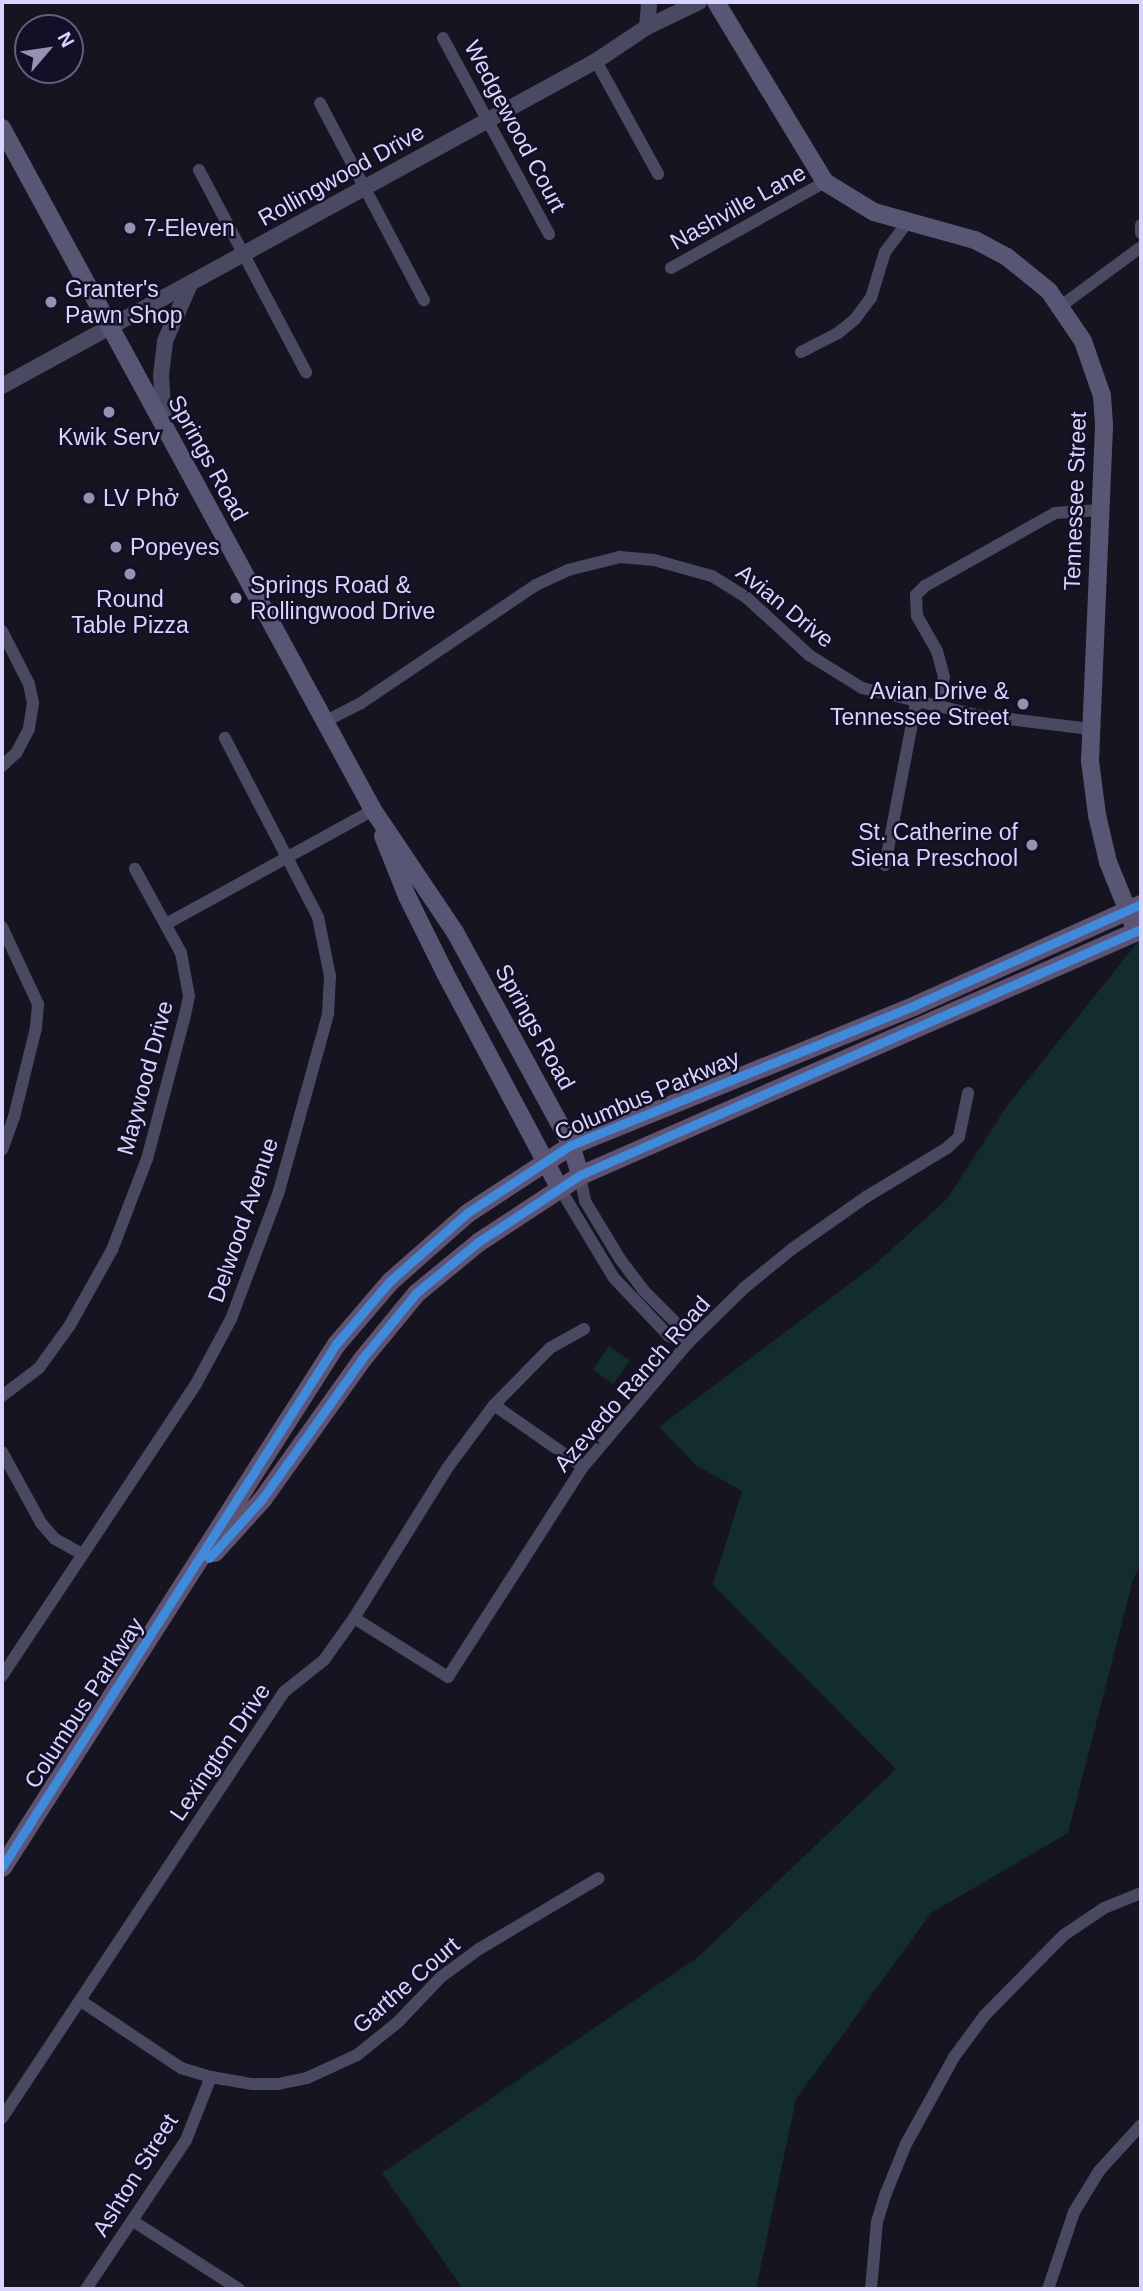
<!DOCTYPE html>
<html>
<head>
<meta charset="utf-8">
<style>
  body { margin:0 }
  #map { position:relative; width:1143px; height:2291px; overflow:hidden; background:#161421; font-family:Helvetica,sans-serif }
  div>[style] { position:absolute }
  [style*='--x'] { left:calc(var(--x)*1px); top:calc(var(--y)*1px); width:calc(var(--w)*1px); rotate:calc(var(--a)*1deg) }
  .green>* { inset:0; background:#132c2d; transform-origin:0 0 }
  .minor>* { height:12px; margin:-6px; padding:0 6px; transform-origin:6px; border-radius:6px; background:#4a4962 }
  .tertiary>* { height:16px; margin:-8px; padding:0 8px; transform-origin:8px; border-radius:8px; background:#4a4962 }
  .secondary>* { height:18px; margin:-9px; padding:0 9px; transform-origin:9px; border-radius:9px; background:#575674 }
  .primary>* { height:19px; margin:-9.5px; padding:0 9.5px; transform-origin:9.5px; border-radius:9.5px; background:#5e5373 }
  .cycleway>* { height:9px; margin:-4.5px; padding:0 4.5px; transform-origin:4.5px; border-radius:4.5px; background:#408adc }
  .dots>* { width:19px; height:19px; translate:-50% -50%; box-sizing:border-box; border:4px solid #130f26; border-radius:50% }
  span { translate:-50% -50%; white-space:nowrap; text-align:center; line-height:1.15; -webkit-text-stroke:5px #130f26; paint-order:stroke }
  .street-label { font-size:23px; color:#d9d4ff }
  .poi-label { font-size:23px; color:#d9d4ff }
  .left { translate:0 -50%; text-align:left }
  .right { translate:-100% -50%; text-align:right }
  .frame { position:absolute; inset:0; border:4px solid #d9d4ff; pointer-events:none }
  .north { position:absolute; left:14px; top:14px; width:70px; height:70px; box-sizing:border-box; background:#130f26; border:2px solid #625e7d; border-radius:50%; rotate:61deg; font-size:19px; font-weight:700; line-height:28px; text-align:center; color:#d9d4ff }
  .north::after { content:''; display:block; margin:auto; width:24px; height:32px; background:#9591b1; clip-path:polygon(50% 0,100% 100%,50% 72%,0 100%) }
</style>
</head>
<body>
<div id="map">
  <div class="green">
    <i style="clip-path:polygon(1141px 938px,1141px 1562px,1133px 1580px,1068px 1833px,931px 1913px,796px 2099px,756px 2289px,463px 2289px,382px 2173px,698px 1957px,896px 1769px,713px 1585px,742px 1491px,697px 1466px,659px 1427px,872px 1267px,947px 1199px,1007px 1106px)"></i>
    <i style="left:609px;top:1346px;width:25px;height:29px;rotate:34deg"></i>
  </div>
  <div class="minor">
    <i style="--x:443;--y:38;--w:223;--a:61.6"></i>
    <i style="--x:596;--y:61;--w:129;--a:61.2"></i>
    <i style="--x:320;--y:103;--w:223;--a:62.2"></i>
    <i style="--x:199;--y:170;--w:229;--a:62.1"></i>
    <i style="--x:1141;--y:225;--w:8;--a:90"></i>
    <i style="--x:671;--y:268;--w:176;--a:-29.2"></i>
    <i style="--x:1061;--y:306;--w:99;--a:-36.4"></i>
    <i style="--x:801;--y:352;--w:42;--a:-27.2"></i>
    <i style="--x:838;--y:333;--w:22;--a:-39"></i>
    <i style="--x:855;--y:319;--w:26;--a:-53"></i>
    <i style="--x:871;--y:298;--w:48;--a:-73.1"></i>
    <i style="--x:885;--y:252;--w:39;--a:-53"></i>
    <i style="--x:2;--y:631;--w:59;--a:63"></i>
    <i style="--x:29;--y:684;--w:19;--a:78"></i>
    <i style="--x:33;--y:703;--w:26;--a:99"></i>
    <i style="--x:29;--y:729;--w:27;--a:118"></i>
    <i style="--x:16;--y:753;--w:19;--a:137"></i>
    <i style="--x:938;--y:707;--w:31;--a:-79"></i>
    <i style="--x:944;--y:677;--w:27;--a:-105"></i>
    <i style="--x:937;--y:651;--w:40;--a:-119.7"></i>
    <i style="--x:917;--y:616;--w:21;--a:-93"></i>
    <i style="--x:916;--y:595;--w:13;--a:-45"></i>
    <i style="--x:925;--y:586;--w:149;--a:-29.3"></i>
    <i style="--x:1055;--y:513;--w:45;--a:-3.8"></i>
    <i style="--x:324;--y:722;--w:42;--a:-27.2"></i>
    <i style="--x:361;--y:703;--w:211;--a:-34"></i>
    <i style="--x:536;--y:585;--w:35;--a:-25"></i>
    <i style="--x:568;--y:570;--w:54;--a:-14"></i>
    <i style="--x:620;--y:557;--w:34;--a:5"></i>
    <i style="--x:654;--y:560;--w:60;--a:15.4"></i>
    <i style="--x:712;--y:576;--w:40;--a:32"></i>
    <i style="--x:746;--y:597;--w:86;--a:42.6"></i>
    <i style="--x:809;--y:655;--w:62;--a:31.9"></i>
    <i style="--x:862;--y:688;--w:117;--a:13.3"></i>
    <i style="--x:976;--y:715;--w:115;--a:7"></i>
    <i style="--x:885;--y:865;--w:166;--a:-79.2"></i>
    <i style="--x:166;--y:924;--w:236;--a:-28.8"></i>
    <i style="--x:2;--y:927;--w:85;--a:64.9"></i>
    <i style="--x:38;--y:1004;--w:24;--a:95"></i>
    <i style="--x:36;--y:1028;--w:92;--a:103.9"></i>
    <i style="--x:14;--y:1117;--w:35;--a:110"></i>
    <i style="--x:580;--y:1175;--w:26;--a:79"></i>
    <i style="--x:585;--y:1201;--w:68;--a:58.9"></i>
    <i style="--x:620;--y:1259;--w:39;--a:53"></i>
    <i style="--x:643;--y:1290;--w:51;--a:45"></i>
    <i style="--x:679;--y:1326;--w:20;--a:66"></i>
    <i style="--x:559;--y:1187;--w:106;--a:58.9"></i>
    <i style="--x:614;--y:1278;--w:80;--a:46.5"></i>
    <i style="--x:669;--y:1336;--w:20;--a:24"></i>
    <i style="--x:2;--y:1396;--w:46;--a:-37.1"></i>
    <i style="--x:39;--y:1368;--w:53;--a:-54.2"></i>
    <i style="--x:70;--y:1325;--w:86;--a:-60.8"></i>
    <i style="--x:112;--y:1250;--w:97;--a:-69"></i>
    <i style="--x:147;--y:1159;--w:149;--a:-75.2"></i>
    <i style="--x:185;--y:1015;--w:19;--a:-78"></i>
    <i style="--x:189;--y:996;--w:44;--a:-100.5"></i>
    <i style="--x:181;--y:953;--w:96;--a:-118.7"></i>
    <i style="--x:494;--y:1405;--w:80;--a:-45.5"></i>
    <i style="--x:550;--y:1348;--w:39;--a:-29"></i>
    <i style="--x:2;--y:1452;--w:81;--a:61.2"></i>
    <i style="--x:41;--y:1523;--w:21;--a:49"></i>
    <i style="--x:55;--y:1539;--w:31;--a:29"></i>
    <i style="--x:354;--y:1618;--w:111;--a:32.1"></i>
    <i style="--x:448;--y:1677;--w:250;--a:-57.3"></i>
    <i style="--x:583;--y:1467;--w:161;--a:-49.8"></i>
    <i style="--x:687;--y:1344;--w:80;--a:-44.5"></i>
    <i style="--x:744;--y:1288;--w:62;--a:-39.1"></i>
    <i style="--x:792;--y:1249;--w:90;--a:-35.1"></i>
    <i style="--x:866;--y:1197;--w:95;--a:-31.2"></i>
    <i style="--x:947;--y:1148;--w:16;--a:-43"></i>
    <i style="--x:959;--y:1137;--w:45;--a:-78.4"></i>
    <i style="--x:2;--y:1676;--w:351;--a:-56.4"></i>
    <i style="--x:196;--y:1384;--w:74;--a:-61.7"></i>
    <i style="--x:231;--y:1319;--w:137;--a:-69.4"></i>
    <i style="--x:279;--y:1191;--w:184;--a:-74.5"></i>
    <i style="--x:328;--y:1014;--w:38;--a:-87"></i>
    <i style="--x:330;--y:976;--w:60;--a:-101.5"></i>
    <i style="--x:318;--y:917;--w:202;--a:-117.5"></i>
    <i style="--x:81;--y:2001;--w:120;--a:33.8"></i>
    <i style="--x:181;--y:2068;--w:31;--a:17"></i>
    <i style="--x:211;--y:2077;--w:42;--a:9.7"></i>
    <i style="--x:252;--y:2084;--w:26;--a:0"></i>
    <i style="--x:278;--y:2084;--w:30;--a:-12"></i>
    <i style="--x:307;--y:2078;--w:55;--a:-24.7"></i>
    <i style="--x:357;--y:2055;--w:53;--a:-38.8"></i>
    <i style="--x:398;--y:2022;--w:62;--a:-46.3"></i>
    <i style="--x:441;--y:1977;--w:47;--a:-36.4"></i>
    <i style="--x:479;--y:1949;--w:139;--a:-30.6"></i>
    <i style="--x:2;--y:2118;--w:511;--a:-56.5"></i>
    <i style="--x:284;--y:1692;--w:51;--a:-38.7"></i>
    <i style="--x:324;--y:1660;--w:52;--a:-54.5"></i>
    <i style="--x:354;--y:1618;--w:178;--a:-58.1"></i>
    <i style="--x:448;--y:1467;--w:77;--a:-53.4"></i>
    <i style="--x:494;--y:1405;--w:108;--a:34.9"></i>
    <i style="--x:133;--y:2221;--w:126;--a:32.7"></i>
    <i style="--x:86;--y:2289;--w:179;--a:-56.1"></i>
    <i style="--x:186;--y:2140;--w:68;--a:-68.4"></i>
    <i style="--x:871;--y:2289;--w:67;--a:-84.9"></i>
    <i style="--x:877;--y:2222;--w:30;--a:-73"></i>
    <i style="--x:886;--y:2193;--w:53;--a:-67.8"></i>
    <i style="--x:906;--y:2144;--w:99;--a:-61.1"></i>
    <i style="--x:954;--y:2057;--w:52;--a:-53.6"></i>
    <i style="--x:985;--y:2015;--w:112;--a:-45.4"></i>
    <i style="--x:1064;--y:1935;--w:48;--a:-34"></i>
    <i style="--x:1104;--y:1908;--w:40;--a:-22"></i>
    <i style="--x:1048;--y:2289;--w:81;--a:-71.3"></i>
    <i style="--x:1074;--y:2212;--w:48;--a:-58.6"></i>
    <i style="--x:1099;--y:2171;--w:62;--a:-47.6"></i>
  </div>
  <div class="tertiary">
    <i style="--x:647;--y:27;--w:25;--a:-85"></i>
    <i style="--x:2;--y:386;--w:677;--a:-28.68"></i>
    <i style="--x:596;--y:61;--w:61;--a:-33.7"></i>
    <i style="--x:647;--y:27;--w:58;--a:-25.7"></i>
    <i style="--x:164;--y:424;--w:49;--a:-93.5"></i>
    <i style="--x:161;--y:375;--w:34;--a:-83"></i>
    <i style="--x:165;--y:341;--w:62;--a:-66.3"></i>
  </div>
  <div class="secondary">
    <i style="--x:716;--y:2;--w:210;--a:58.8"></i>
    <i style="--x:825;--y:182;--w:57;--a:31.5"></i>
    <i style="--x:874;--y:212;--w:105;--a:15.5"></i>
    <i style="--x:975;--y:240;--w:36;--a:28"></i>
    <i style="--x:1007;--y:257;--w:54;--a:39"></i>
    <i style="--x:1049;--y:291;--w:60;--a:55.8"></i>
    <i style="--x:1083;--y:341;--w:58;--a:70.9"></i>
    <i style="--x:1102;--y:396;--w:31;--a:86"></i>
    <i style="--x:1104;--y:427;--w:334;--a:92.4"></i>
    <i style="--x:1090;--y:761;--w:54;--a:82.6"></i>
    <i style="--x:1097;--y:815;--w:48;--a:76.8"></i>
    <i style="--x:1108;--y:862;--w:74;--a:67.9"></i>
    <i style="--x:2;--y:128;--w:776;--a:61.45"></i>
    <i style="--x:373;--y:810;--w:147;--a:56.1"></i>
    <i style="--x:455;--y:932;--w:243;--a:61.4"></i>
    <i style="--x:571;--y:1145;--w:31;--a:73"></i>
    <i style="--x:383;--y:836;--w:65;--a:68.2"></i>
    <i style="--x:407;--y:896;--w:84;--a:63.7"></i>
    <i style="--x:444;--y:971;--w:245;--a:62"></i>
  </div>
  <div class="primary">
    <i style="--x:214;--y:1552;--w:72;--a:-47.8"></i>
    <i style="--x:262;--y:1499;--w:171;--a:-54.5"></i>
    <i style="--x:361;--y:1360;--w:87;--a:-50.6"></i>
    <i style="--x:416;--y:1293;--w:80;--a:-39.4"></i>
    <i style="--x:478;--y:1242;--w:122;--a:-33.3"></i>
    <i style="--x:580;--y:1175;--w:613;--a:-23.68"></i>
    <i style="--x:2;--y:1867;--w:621;--a:-57.44"></i>
    <i style="--x:336;--y:1344;--w:83;--a:-49.4"></i>
    <i style="--x:390;--y:1281;--w:103;--a:-41.4"></i>
    <i style="--x:467;--y:1213;--w:124;--a:-33.2"></i>
    <i style="--x:571;--y:1145;--w:371;--a:-22.1"></i>
    <i style="--x:915;--y:1005;--w:248;--a:-24.1"></i>
  </div>
  <div class="cycleway">
    <i style="--x:209;--y:1558;--w:79;--a:-48.1"></i>
    <i style="--x:262;--y:1499;--w:171;--a:-54.5"></i>
    <i style="--x:361;--y:1360;--w:87;--a:-50.6"></i>
    <i style="--x:416;--y:1293;--w:80;--a:-39.4"></i>
    <i style="--x:478;--y:1242;--w:122;--a:-33.3"></i>
    <i style="--x:580;--y:1175;--w:613;--a:-23.68"></i>
    <i style="--x:2;--y:1867;--w:621;--a:-57.44"></i>
    <i style="--x:336;--y:1344;--w:83;--a:-49.4"></i>
    <i style="--x:390;--y:1281;--w:103;--a:-41.4"></i>
    <i style="--x:467;--y:1213;--w:124;--a:-33.2"></i>
    <i style="--x:571;--y:1145;--w:371;--a:-22.1"></i>
    <i style="--x:915;--y:1005;--w:248;--a:-24.1"></i>
  </div>
  <div class="dots">
    <i style="left:130px;top:228px;background:#9591b1"></i>
    <i style="left:51px;top:302px;background:#9591b1"></i>
    <i style="left:109px;top:412px;background:#9591b1"></i>
    <i style="left:89px;top:498px;background:#9591b1"></i>
    <i style="left:116px;top:547px;background:#9591b1"></i>
    <i style="left:130px;top:574px;background:#9591b1"></i>
    <i style="left:236px;top:598px;background:#9591b1"></i>
    <i style="left:1023px;top:704px;background:#9591b1"></i>
    <i style="left:1032px;top:845px;background:#9591b1"></i>
  </div>
  <div class="street-label">
    <span style="left:515px;top:126px;rotate:62deg">Wedgewood Court</span>
    <span style="left:341px;top:175px;rotate:-29deg">Rollingwood Drive</span>
    <span style="left:738px;top:207px;rotate:-29deg">Nashville Lane</span>
    <span style="left:208px;top:458px;rotate:61deg">Springs Road</span>
    <span style="left:1075px;top:501px;rotate:-88deg">Tennessee Street</span>
    <span style="left:785px;top:606px;rotate:39deg">Avian Drive</span>
    <span style="left:535px;top:1027px;rotate:61deg">Springs Road</span>
    <span style="left:145px;top:1078px;rotate:-75deg">Maywood Drive</span>
    <span style="left:647px;top:1095px;rotate:-23deg">Columbus Parkway</span>
    <span style="left:243px;top:1220px;rotate:-71deg">Delwood Avenue</span>
    <span style="left:632px;top:1384px;rotate:-49deg">Azevedo Ranch Road</span>
    <span style="left:84px;top:1703px;rotate:-57deg">Columbus Parkway</span>
    <span style="left:220px;top:1752px;rotate:-56deg">Lexington Drive</span>
    <span style="left:406px;top:1985px;rotate:-41deg">Garthe Court</span>
    <span style="left:135px;top:2175px;rotate:-58deg">Ashton Street</span>
  </div>
  <div class="poi-label">
    <span class="left" style="left:144px;top:228px">7-Eleven</span>
    <span class="left" style="left:65px;top:302px">Granter's<br>Pawn Shop</span>
    <span style="left:109px;top:437px">Kwik Serv</span>
    <span class="left" style="left:103px;top:498px">LV Phở</span>
    <span class="left" style="left:130px;top:547px">Popeyes</span>
    <span class="left" style="left:250px;top:598px">Springs Road &amp;<br>Rollingwood Drive</span>
    <span style="left:130px;top:612px">Round<br>Table Pizza</span>
    <span class="right" style="left:1009px;top:704px">Avian Drive &amp;<br>Tennessee Street</span>
    <span class="right" style="left:1018px;top:845px">St. Catherine of<br>Siena Preschool</span>
  </div>
  <div class="frame"></div>
  <div class="north">N</div>
</div>
</body>
</html>
